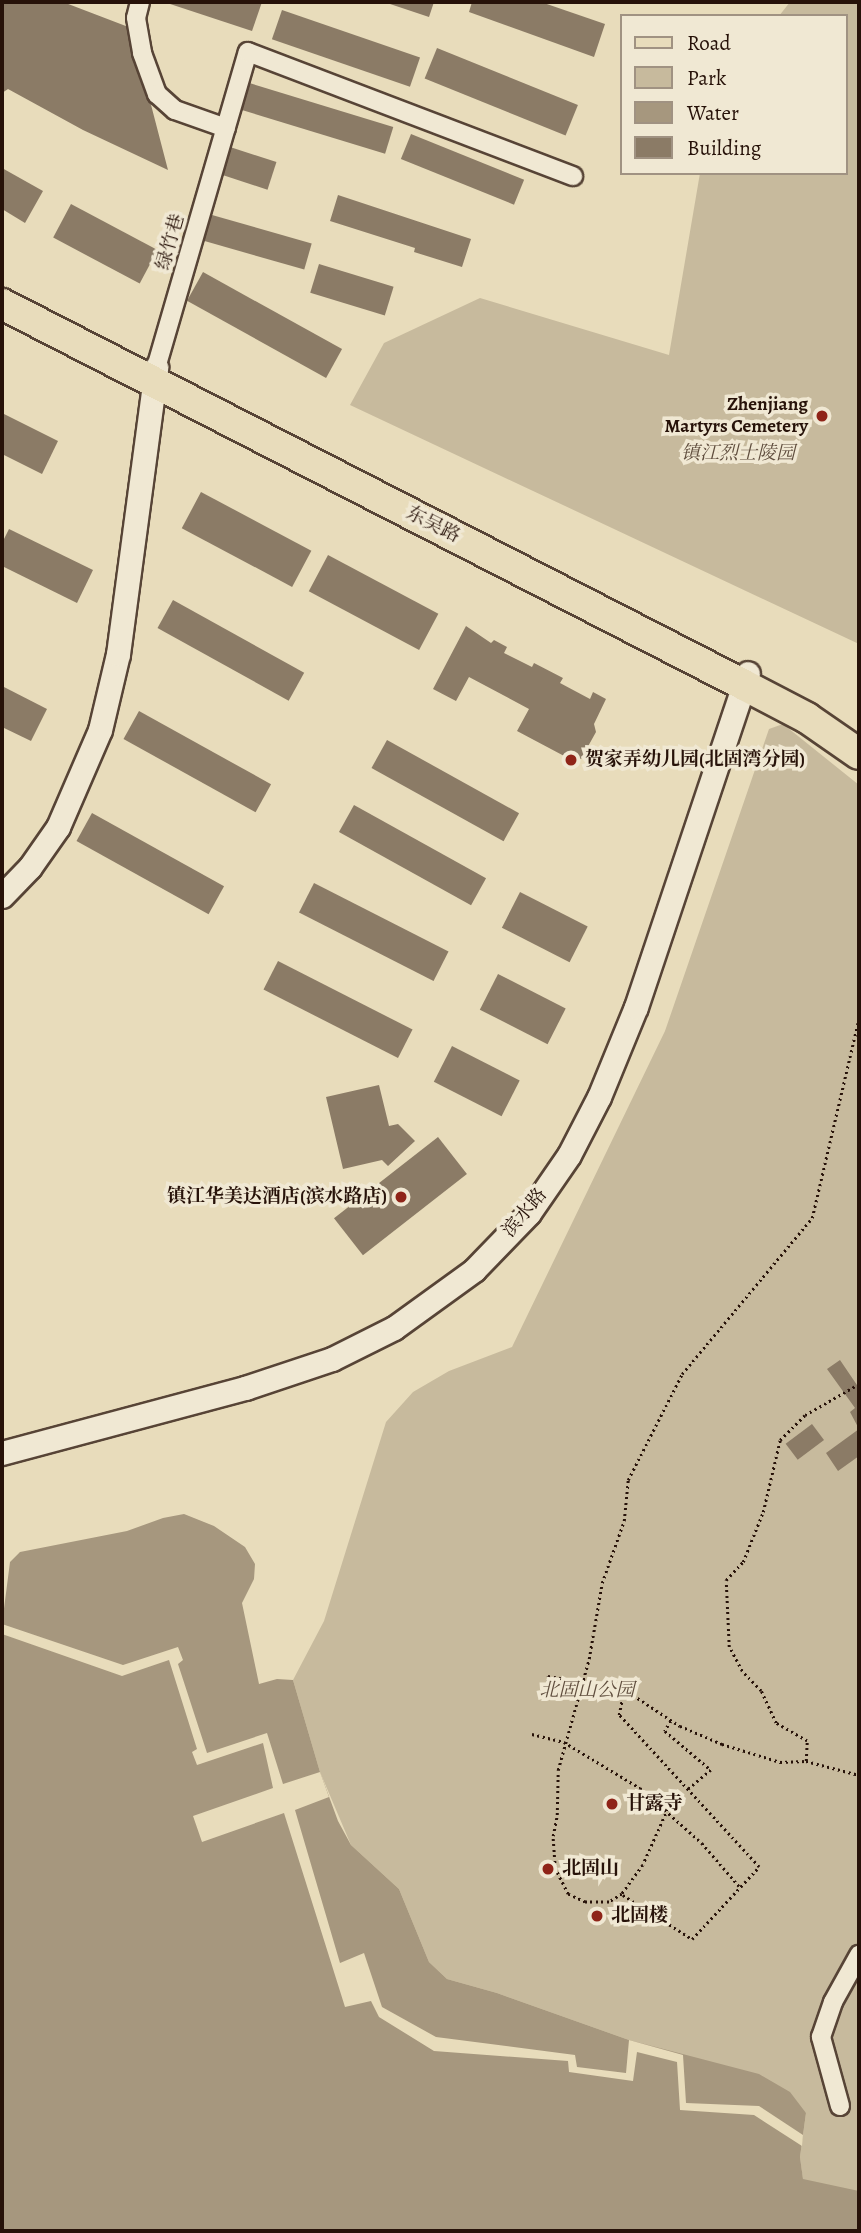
<!DOCTYPE html>
<html>
<head>
<meta charset="utf-8">
<style>
  body { margin:0 }
  #map { position:relative; width:861px; height:2233px; overflow:hidden; background:#e8dcbb; font-family:Alegreya,"Noto Serif SC",serif }
  div>[style] { position:absolute }
  [style*='--x'] { left:calc(var(--x)*1px); top:calc(var(--y)*1px); width:calc(var(--w)*1px); rotate:calc(var(--a)*1deg) }
  .green>* { inset:0; background:#c7ba9d }
  .water>* { inset:0; background:#a6977e }
  .pier>* { inset:0; background:#e8dcbb }
  .building>* { inset:0; background:#8b7b66; transform-origin:0 0 }
  .path>* { height:2.5px; margin-top:-1.25px; transform-origin:0; background:repeating-linear-gradient(90deg,#271209 0 2px,transparent 0 5.5px) }
  .roads { filter:drop-shadow(2px 0 #574436) drop-shadow(-2px 0 #574436) drop-shadow(0 2px #574436) drop-shadow(0 -2px #574436) }
  .minor>* { height:18px; margin:-9px; padding:0 9px; transform-origin:9px; border-radius:9px; background:#f0e8d3 }
  .tertiary>* { height:23px; margin:-11.5px; padding:0 11.5px; transform-origin:11.5px; border-radius:11.5px; background:#f0e8d3 }
  .primary>* { height:30px; margin:-15px; padding:0 15px; transform-origin:15px; border-radius:15px; background:#e8dcbb }
  .dots>* { width:19px; height:19px; translate:-50% -50%; box-sizing:border-box; border:4px solid #f0e8d3; border-radius:50% }
  span { translate:-50% -50%; white-space:nowrap; text-align:center; line-height:1.15; -webkit-text-stroke:7px #f0e8d3; paint-order:stroke }
  .street-label { font-size:19px; color:#271209 }
  .poi-label { font-size:19px; color:#271209; font-weight:700 }
  .right { translate:-100% -50%; text-align:right }
  .left { translate:0 -50%; text-align:left }
  .park-label { font-size:19px; color:#5f4d3d; font-style:italic }
  .frame { position:absolute; inset:0; border:4px solid #271209; pointer-events:none }
  .legend { position:absolute; left:620px; top:14px; width:228px; height:161px; box-sizing:border-box; background:#f0e8d3; border:2px solid #a09282; margin:0; padding:9px 12px; list-style:none; font-size:21px; color:#271209 }
  .legend li { display:flex; align-items:center; gap:14px; height:35px }
  .legend b { width:35px; border:2px solid #a09282 }
</style>
</head>
<body>
<div id="map">
  <div class="green">
    <i style="clip-path:polygon(790px 2px,859px 2px,859px 644px,350px 405px,384px 343px,480px 298px,669px 355px,700px 173px,845px 173px,845px 16px,779px 16px)"></i>
    <i style="clip-path:polygon(783px 724px,859px 785px,859px 2192px,803px 2180px,800px 2157px,806px 2113px,683px 2055px,629px 2040px,497px 1993px,447px 1979px,429px 1962px,399px 1889px,351px 1845px,320px 1772px,293px 1680px,324px 1621px,386px 1422px,413px 1392px,449px 1371px,512px 1347px,665px 1031px,769px 729px)"></i>
  </div>
  <div class="water">
    <i style="clip-path:polygon(184px 1514px,214px 1526px,245px 1547px,255px 1564px,254px 1579px,242px 1603px,259px 1684px,277px 1679px,293px 1680px,320px 1772px,338px 1821px,351px 1845px,399px 1889px,429px 1962px,447px 1979px,497px 1993px,629px 2040px,759px 2074px,790px 2092px,806px 2113px,800px 2157px,803px 2179px,859px 2191px,859px 2231px,2px 2231px,2px 1624px,10px 1562px,20px 1552px,127px 1531px,163px 1518px)"></i>
  </div>
  <div class="pier">
    <i style="clip-path:polygon(2px 1624px,123px 1665px,178px 1647px,183px 1660px,178px 1664px,207px 1753px,267px 1733px,283px 1784px,320px 1772px,329px 1797px,295px 1810px,340px 1963px,364px 1953px,382px 2007px,436px 2037px,575px 2055px,577px 2067px,626px 2073px,629px 2040px,683px 2055px,686px 2103px,759px 2106px,803px 2135px,802px 2146px,754px 2115px,680px 2110px,677px 2062px,637px 2052px,633px 2081px,569px 2072px,568px 2061px,434px 2051px,379px 2017px,371px 2001px,345px 2007px,284px 1813px,202px 1842px,193px 1816px,273px 1788px,263px 1743px,197px 1765px,192px 1752px,197px 1749px,169px 1660px,122px 1676px,2px 1634px)"></i>
  </div>
  <div class="building">
    <i style="clip-path:polygon(2px 2px,63px 2px,131px 28px,168px 170px,83px 130px,8px 89px,2px 93px)"></i>
    <i style="clip-path:polygon(164px 2px,262px 2px,252px 31px)"></i>
    <i style="clip-path:polygon(384px 2px,434px 2px,429px 17px)"></i>
    <i style="clip-path:polygon(472px 2px,541px 2px,605px 24px,594px 57px,469px 12px)"></i>
    <i style="left:282px;top:10px;width:146px;height:31px;rotate:19deg"></i>
    <i style="left:437px;top:48px;width:152px;height:33px;rotate:22deg"></i>
    <i style="left:246px;top:82px;width:154px;height:28px;rotate:17deg"></i>
    <i style="left:411px;top:134px;width:122px;height:27px;rotate:22deg"></i>
    <i style="left:227px;top:146px;width:52px;height:29px;rotate:18deg"></i>
    <i style="clip-path:polygon(2px 168px,43px 191px,25px 223px,2px 209px)"></i>
    <i style="clip-path:polygon(338px 195px,471px 239px,462px 267px,414px 252px,415px 248px,330px 221px)"></i>
    <i style="left:71px;top:204px;width:98px;height:38px;rotate:28deg"></i>
    <i style="left:205px;top:213px;width:111px;height:27px;rotate:16deg"></i>
    <i style="left:319px;top:264px;width:78px;height:30px;rotate:17deg"></i>
    <i style="left:203px;top:272px;width:159px;height:33px;rotate:29deg"></i>
    <i style="clip-path:polygon(2px 413px,58px 441px,42px 474px,2px 454px)"></i>
    <i style="left:201px;top:492px;width:125px;height:41px;rotate:28deg"></i>
    <i style="clip-path:polygon(9px 529px,93px 570px,77px 603px,2px 566px,2px 543px)"></i>
    <i style="left:328px;top:555px;width:125px;height:41px;rotate:28deg"></i>
    <i style="left:173px;top:600px;width:150px;height:32px;rotate:29deg"></i>
    <i style="clip-path:polygon(466px 626px,491px 643px,494px 640px,507px 647px,504px 653px,532px 667px,534px 663px,563px 678px,560px 683px,590px 699px,593px 692px,606px 699px,594px 724px,596px 732px,581px 759px,569px 753px,566px 757px,517px 731px,529px 709px,469px 677px,456px 701px,433px 689px)"></i>
    <i style="clip-path:polygon(2px 686px,47px 709px,31px 741px,2px 727px)"></i>
    <i style="left:139px;top:711px;width:151px;height:32px;rotate:29deg"></i>
    <i style="left:387px;top:740px;width:151px;height:32px;rotate:29deg"></i>
    <i style="left:354px;top:805px;width:151px;height:31px;rotate:29deg"></i>
    <i style="left:92px;top:813px;width:151px;height:32px;rotate:29deg"></i>
    <i style="left:314px;top:883px;width:151px;height:33px;rotate:27deg"></i>
    <i style="left:520px;top:892px;width:76px;height:40px;rotate:27deg"></i>
    <i style="left:278px;top:961px;width:151px;height:32px;rotate:27deg"></i>
    <i style="left:498px;top:974px;width:76px;height:40px;rotate:27deg"></i>
    <i style="left:452px;top:1046px;width:76px;height:40px;rotate:27deg"></i>
    <i style="clip-path:polygon(379px 1085px,389px 1126px,398px 1124px,415px 1141px,388px 1166px,382px 1160px,343px 1169px,326px 1097px)"></i>
    <i style="left:438px;top:1137px;width:47px;height:132px;rotate:52deg"></i>
    <i style="clip-path:polygon(840px 1360px,859px 1388px,859px 1456px,838px 1471px,826px 1453px,859px 1429px,850px 1412px,855px 1408px,827px 1369px)"></i>
    <i style="left:812px;top:1424px;width:20px;height:33px;rotate:53deg"></i>
  </div>
  <div class="path">
    <i style="--x:546;--y:1693;--w:17;--a:-83"></i>
    <i style="--x:548;--y:1676;--w:77;--a:9.7"></i>
    <i style="--x:624;--y:1689;--w:67;--a:33.5"></i>
    <i style="--x:680;--y:1726;--w:46;--a:23.2"></i>
    <i style="--x:722;--y:1744;--w:61;--a:17.2"></i>
    <i style="--x:780;--y:1762;--w:26;--a:-2"></i>
    <i style="--x:806;--y:1761;--w:20;--a:-87"></i>
    <i style="--x:807;--y:1741;--w:36;--a:-150"></i>
    <i style="--x:776;--y:1723;--w:35;--a:-115"></i>
    <i style="--x:761;--y:1691;--w:28;--a:-134"></i>
    <i style="--x:742;--y:1671;--w:27;--a:-118"></i>
    <i style="--x:729;--y:1647;--w:67;--a:-92.6"></i>
    <i style="--x:726;--y:1580;--w:25;--a:-47"></i>
    <i style="--x:743;--y:1562;--w:54;--a:-68.2"></i>
    <i style="--x:763;--y:1512;--w:74;--a:-76.7"></i>
    <i style="--x:780;--y:1440;--w:35;--a:-45"></i>
    <i style="--x:805;--y:1415;--w:62;--a:-29.9"></i>
    <i style="--x:671;--y:1721;--w:12;--a:121"></i>
    <i style="--x:665;--y:1731;--w:60;--a:40.3"></i>
    <i style="--x:711;--y:1770;--w:30;--a:140"></i>
    <i style="--x:532;--y:1734;--w:33;--a:14"></i>
    <i style="--x:564;--y:1742;--w:89;--a:31.2"></i>
    <i style="--x:640;--y:1788;--w:83;--a:41.6"></i>
    <i style="--x:702;--y:1843;--w:57;--a:49.3"></i>
    <i style="--x:806;--y:1761;--w:55;--a:14.8"></i>
    <i style="--x:668;--y:1809;--w:61;--a:114.1"></i>
    <i style="--x:643;--y:1865;--w:36;--a:126"></i>
    <i style="--x:622;--y:1894;--w:15;--a:148"></i>
    <i style="--x:609;--y:1902;--w:24;--a:180"></i>
    <i style="--x:585;--y:1902;--w:19;--a:-155"></i>
    <i style="--x:568;--y:1894;--w:29;--a:-117"></i>
    <i style="--x:555;--y:1868;--w:32;--a:-94"></i>
    <i style="--x:553;--y:1836;--w:21;--a:-79"></i>
    <i style="--x:557;--y:1815;--w:45;--a:-88.7"></i>
    <i style="--x:558;--y:1770;--w:115;--a:-74.4"></i>
    <i style="--x:589;--y:1659;--w:77;--a:-80.3"></i>
    <i style="--x:602;--y:1583;--w:66;--a:-70.5"></i>
    <i style="--x:624;--y:1521;--w:41;--a:-84.4"></i>
    <i style="--x:628;--y:1480;--w:119;--a:-63"></i>
    <i style="--x:682;--y:1374;--w:203;--a:-50.2"></i>
    <i style="--x:812;--y:1218;--w:205;--a:-76.8"></i>
    <i style="--x:623;--y:1895;--w:82;--a:32.5"></i>
    <i style="--x:692;--y:1939;--w:98;--a:-47.1"></i>
    <i style="--x:759;--y:1867;--w:207;--a:-132.6"></i>
    <i style="--x:619;--y:1715;--w:26;--a:-79"></i>
  </div>
  <div class="roads">
    <div class="minor">
      <i style="--x:140;--y:2;--w:16;--a:104"></i>
      <i style="--x:136;--y:18;--w:36;--a:80"></i>
      <i style="--x:142;--y:53;--w:44;--a:69.9"></i>
      <i style="--x:157;--y:94;--w:24;--a:42"></i>
      <i style="--x:175;--y:110;--w:54;--a:19.4"></i>
      <i style="--x:156;--y:368;--w:329;--a:-73.8"></i>
      <i style="--x:248;--y:52;--w:348;--a:20.9"></i>
      <i style="--x:840;--y:2106;--w:72;--a:-105.4"></i>
      <i style="--x:821;--y:2037;--w:37;--a:-71"></i>
      <i style="--x:833;--y:2002;--w:54;--a:-61"></i>
    </div>
    <div class="tertiary">
      <i style="--x:2;--y:896;--w:40;--a:-46"></i>
      <i style="--x:30;--y:867;--w:49;--a:-55"></i>
      <i style="--x:58;--y:827;--w:106;--a:-66.6"></i>
      <i style="--x:100;--y:730;--w:78;--a:-76.7"></i>
      <i style="--x:118;--y:654;--w:289;--a:-82.4"></i>
      <i style="--x:2;--y:1453;--w:252;--a:-15"></i>
      <i style="--x:245;--y:1388;--w:92;--a:-18.4"></i>
      <i style="--x:332;--y:1359;--w:69;--a:-26.6"></i>
      <i style="--x:394;--y:1328;--w:99;--a:-35.9"></i>
      <i style="--x:474;--y:1270;--w:79;--a:-46"></i>
      <i style="--x:529;--y:1213;--w:70;--a:-55.4"></i>
      <i style="--x:569;--y:1155;--w:65;--a:-62.7"></i>
      <i style="--x:599;--y:1097;--w:97;--a:-67.7"></i>
      <i style="--x:636;--y:1007;--w:352;--a:-71.5"></i>
    </div>
    <div class="primary">
      <i style="--x:2;--y:304;--w:834;--a:27.18"></i>
      <i style="--x:744;--y:685;--w:71;--a:27.6"></i>
      <i style="--x:807;--y:718;--w:63;--a:34.7"></i>
    </div>
  </div>
  <div class="dots">
    <i style="left:822px;top:416px;background:#8f2418"></i>
    <i style="left:571px;top:760px;background:#8f2418"></i>
    <i style="left:401px;top:1197px;background:#8f2418"></i>
    <i style="left:612px;top:1804px;background:#8f2418"></i>
    <i style="left:548px;top:1869px;background:#8f2418"></i>
    <i style="left:597px;top:1916px;background:#8f2418"></i>
  </div>
  <div class="street-label">
    <span style="left:171px;top:242px;rotate:-74deg">绿竹巷</span>
    <span style="left:433px;top:525px;rotate:27deg">东吴路</span>
    <span style="left:525px;top:1213px;rotate:-50deg">滨水路</span>
  </div>
  <div class="poi-label">
    <span class="right" style="left:808px;top:416px">Zhenjiang<br>Martyrs Cemetery</span>
    <span class="left" style="left:585px;top:760px">贺家弄幼儿园(北固湾分园)</span>
    <span class="right" style="left:387px;top:1197px">镇江华美达酒店(滨水路店)</span>
    <span class="left" style="left:626px;top:1804px">甘露寺</span>
    <span class="left" style="left:562px;top:1869px">北固山</span>
    <span class="left" style="left:611px;top:1916px">北固楼</span>
  </div>
  <div class="park-label">
    <span style="left:738px;top:454px">镇江烈士陵园</span>
    <span style="left:587px;top:1691px">北固山公园</span>
  </div>
  <div class="frame"></div>
  <ul class="legend">
  <li><b style="height:9px;background:#e8dcbb"></b>Road</li>
  <li><b style="height:19px;background:#c7ba9d"></b>Park</li>
  <li><b style="height:19px;background:#a6977e"></b>Water</li>
  <li><b style="height:19px;background:#8b7b66"></b>Building</li>
  </ul>
</div>
</body>
</html>
